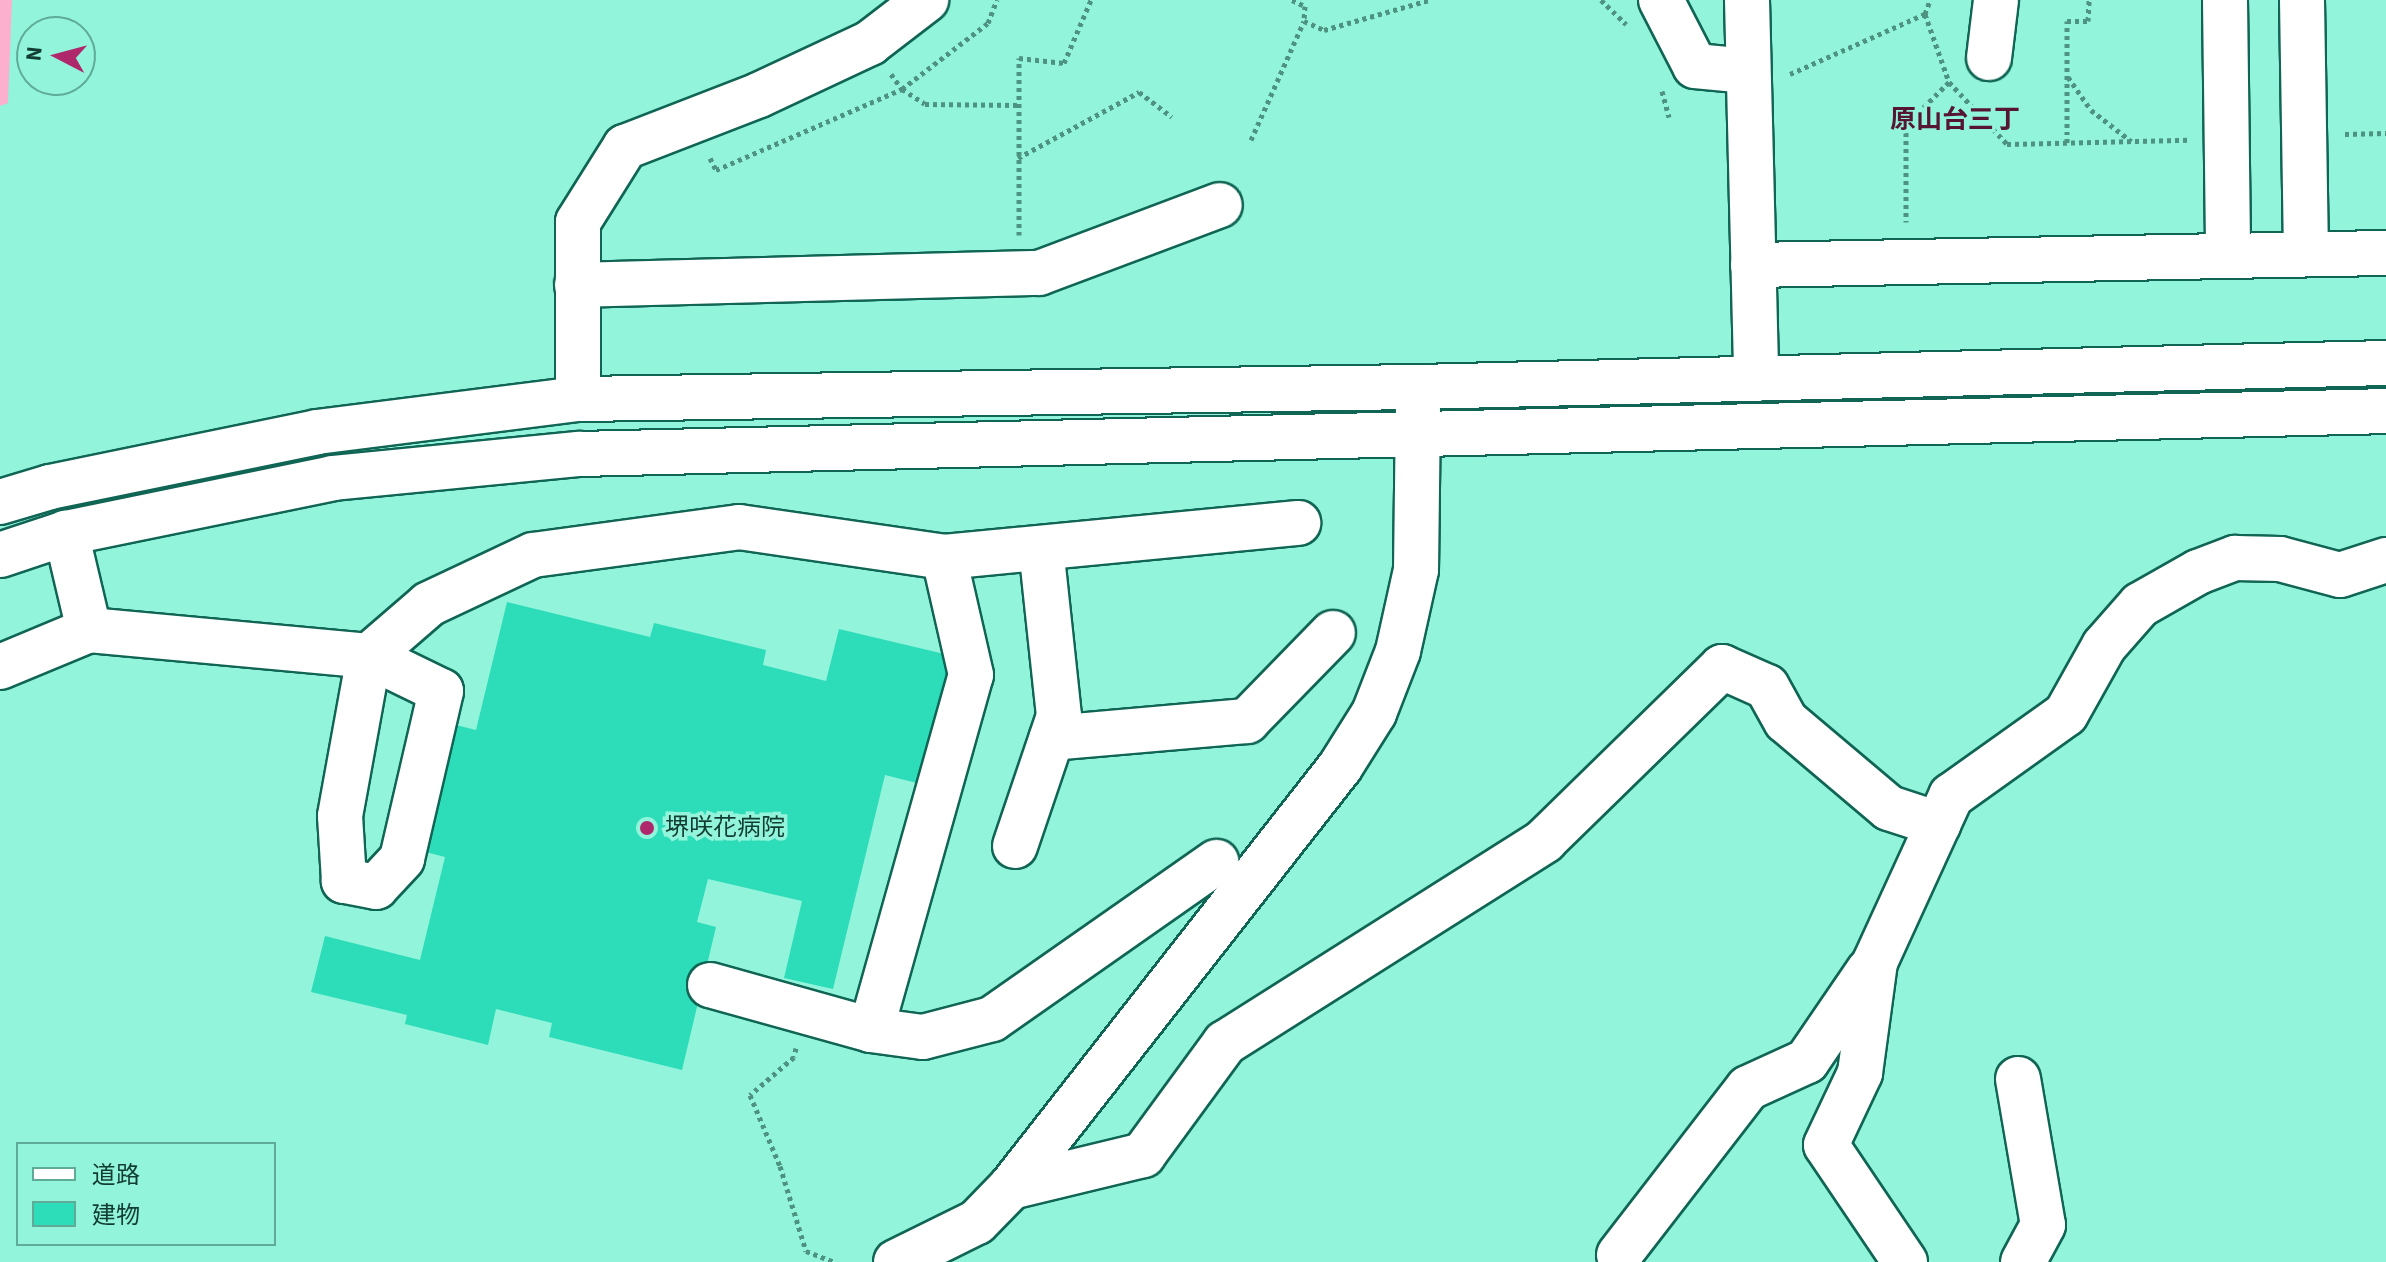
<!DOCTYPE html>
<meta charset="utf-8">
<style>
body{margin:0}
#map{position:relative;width:2386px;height:1262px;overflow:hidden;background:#92f4da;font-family:"Source Sans 3","Noto Sans JP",sans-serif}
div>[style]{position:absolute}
.green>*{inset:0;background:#fdb0cd}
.building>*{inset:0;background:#2ddcb9}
.path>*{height:5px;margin-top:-2.5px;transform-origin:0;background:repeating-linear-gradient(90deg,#4e9281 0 4px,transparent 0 8px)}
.roads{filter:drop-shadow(2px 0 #106554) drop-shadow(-2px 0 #106554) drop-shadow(0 2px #106554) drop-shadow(0 -2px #106554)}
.minor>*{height:44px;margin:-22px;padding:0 22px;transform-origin:22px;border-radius:22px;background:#fff}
.dots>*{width:22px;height:22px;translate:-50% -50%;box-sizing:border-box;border:4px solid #92f4da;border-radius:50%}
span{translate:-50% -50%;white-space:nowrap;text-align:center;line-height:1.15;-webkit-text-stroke:7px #92f4da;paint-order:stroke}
.poi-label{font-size:24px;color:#123d33}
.left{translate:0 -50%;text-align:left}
.neighbourhood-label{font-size:26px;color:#551533;font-weight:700}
.legend{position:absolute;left:16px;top:1142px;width:260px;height:104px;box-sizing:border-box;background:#92f4da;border:2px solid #5fab97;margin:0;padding:10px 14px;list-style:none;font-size:24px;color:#123d33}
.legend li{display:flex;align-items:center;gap:16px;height:40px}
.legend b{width:40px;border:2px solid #5fab97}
.north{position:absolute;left:16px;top:16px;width:80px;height:80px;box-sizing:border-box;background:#92f4da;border:2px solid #5fab97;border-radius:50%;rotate:276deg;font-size:22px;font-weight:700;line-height:32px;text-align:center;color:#123d33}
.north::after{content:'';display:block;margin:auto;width:28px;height:36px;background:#af286c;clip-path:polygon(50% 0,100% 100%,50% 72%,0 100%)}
</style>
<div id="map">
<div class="green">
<i style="clip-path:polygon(0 0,12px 0,8px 103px,0 106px)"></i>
</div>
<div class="building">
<i style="clip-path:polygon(507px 602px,650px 637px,654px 623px,766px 650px,763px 665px,826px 681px,839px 629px,957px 657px,925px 785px,885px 775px,833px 989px,784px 978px,802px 901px,708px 879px,697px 922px,716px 927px,682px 1070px,549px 1037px,552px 1023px,496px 1009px,488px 1045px,405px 1024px,407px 1015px,311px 992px,325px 936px,420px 960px,445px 857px,418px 850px,448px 723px,476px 730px)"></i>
</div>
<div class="path">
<i style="left:1292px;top:0;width:14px;rotate:25deg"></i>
<i style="left:1305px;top:6px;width:15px;rotate:94deg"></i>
<i style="left:1601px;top:0;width:35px;rotate:44deg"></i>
<i style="left:1925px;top:14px;width:15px;rotate:-70deg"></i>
<i style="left:891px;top:74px;width:19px;rotate:54deg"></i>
<i style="left:902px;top:89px;width:27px;rotate:33deg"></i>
<i style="left:925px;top:104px;width:93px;rotate:0.6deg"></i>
<i style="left:1790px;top:74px;width:148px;rotate:-24deg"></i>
<i style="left:1925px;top:14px;width:72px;rotate:70.6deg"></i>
<i style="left:1949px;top:82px;width:61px;rotate:135deg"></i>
<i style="left:1906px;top:125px;width:97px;rotate:90deg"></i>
<i style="left:2068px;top:77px;width:40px;rotate:55.1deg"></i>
<i style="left:2091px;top:110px;width:51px;rotate:37.8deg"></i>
<i style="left:1949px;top:82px;width:85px;rotate:46.9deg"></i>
<i style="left:2007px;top:144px;width:182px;rotate:-1.3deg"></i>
<i style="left:1662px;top:91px;width:27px;rotate:75deg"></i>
<i style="left:2345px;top:134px;width:41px;rotate:-1.4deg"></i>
<i style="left:1251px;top:140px;width:130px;rotate:-66deg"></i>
<i style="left:1304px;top:21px;width:22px;rotate:24deg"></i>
<i style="left:1324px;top:30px;width:109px;rotate:-15.9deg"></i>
<i style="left:2067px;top:143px;width:122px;rotate:-90deg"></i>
<i style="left:2067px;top:21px;width:21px"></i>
<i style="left:2088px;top:21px;width:21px;rotate:-87deg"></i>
<i style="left:710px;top:158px;width:13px;rotate:63deg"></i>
<i style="left:716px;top:170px;width:203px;rotate:-23.5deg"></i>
<i style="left:902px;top:89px;width:108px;rotate:-37.5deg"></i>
<i style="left:988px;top:23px;width:25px;rotate:-69deg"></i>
<i style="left:1018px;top:158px;width:138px;rotate:-28.6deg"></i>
<i style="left:1139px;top:92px;width:41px;rotate:37.1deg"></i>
<i style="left:1019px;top:235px;width:177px;rotate:-90deg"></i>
<i style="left:1019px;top:58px;width:45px;rotate:6.3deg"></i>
<i style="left:1064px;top:63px;width:69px;rotate:-66.8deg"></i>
<i style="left:796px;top:1048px;width:9px;rotate:103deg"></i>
<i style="left:794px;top:1057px;width:58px;rotate:139.2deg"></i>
<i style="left:750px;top:1095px;width:77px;rotate:67.1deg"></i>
<i style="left:780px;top:1166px;width:89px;rotate:73deg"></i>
<i style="left:806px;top:1251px;width:30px;rotate:21deg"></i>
</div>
<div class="roads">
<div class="minor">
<i style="left:1661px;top:0;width:74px;rotate:62.7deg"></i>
<i style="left:1695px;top:66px;width:53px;rotate:5.4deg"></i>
<i style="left:1747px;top:0;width:379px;rotate:88.6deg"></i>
<i style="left:2225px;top:0;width:256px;rotate:89.3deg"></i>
<i style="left:2302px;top:0;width:254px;rotate:89.1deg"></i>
<i style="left:1989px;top:58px;width:58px;rotate:-83.1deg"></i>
<i style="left:1753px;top:265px;width:633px;rotate:-1.09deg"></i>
<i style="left:577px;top:285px;width:462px;rotate:-1.5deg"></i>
<i style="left:1039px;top:273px;width:193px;rotate:-20.6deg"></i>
<i style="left:578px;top:399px;width:177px;rotate:-90deg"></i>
<i style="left:578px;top:222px;width:89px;rotate:-57.9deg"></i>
<i style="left:625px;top:147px;width:144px;rotate:-21.2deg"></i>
<i style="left:759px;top:95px;width:123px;rotate:-25.1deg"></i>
<i style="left:870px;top:43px;width:71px;rotate:-37.5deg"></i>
<i style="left:0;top:502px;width:52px;rotate:-16.7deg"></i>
<i style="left:50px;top:487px;width:273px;rotate:-11.6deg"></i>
<i style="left:317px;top:432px;width:263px;rotate:-7.2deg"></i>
<i style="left:578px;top:399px;width:840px;rotate:-0.82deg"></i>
<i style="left:1418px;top:387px;width:968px;rotate:-1.42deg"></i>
<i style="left:0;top:555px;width:70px;rotate:-18.4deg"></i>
<i style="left:66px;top:533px;width:273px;rotate:-11.6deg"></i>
<i style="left:333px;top:478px;width:247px;rotate:-5.6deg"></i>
<i style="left:579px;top:454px;width:1808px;rotate:-1.36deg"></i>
<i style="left:89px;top:630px;width:281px;rotate:5.3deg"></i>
<i style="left:369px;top:656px;width:80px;rotate:25.9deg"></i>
<i style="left:441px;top:691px;width:172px;rotate:103.1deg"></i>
<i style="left:402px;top:859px;width:38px;rotate:133deg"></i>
<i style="left:376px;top:887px;width:33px;rotate:-169deg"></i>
<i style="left:344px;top:881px;width:65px;rotate:-93.5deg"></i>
<i style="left:340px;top:816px;width:163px;rotate:-79.7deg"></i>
<i style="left:369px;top:656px;width:79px;rotate:-40.9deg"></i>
<i style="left:429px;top:604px;width:115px;rotate:-25.2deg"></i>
<i style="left:533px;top:555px;width:208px;rotate:-7.7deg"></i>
<i style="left:739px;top:527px;width:207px;rotate:8.3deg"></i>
<i style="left:944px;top:557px;width:356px;rotate:-5.5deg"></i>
<i style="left:0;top:667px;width:96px;rotate:-22.6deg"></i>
<i style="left:89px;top:630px;width:100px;rotate:-103.3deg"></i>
<i style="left:1052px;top:738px;width:196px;rotate:-5deg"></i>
<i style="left:1247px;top:721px;width:123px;rotate:-45.7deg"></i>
<i style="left:1015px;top:846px;width:137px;rotate:-71.3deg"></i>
<i style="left:1059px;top:716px;width:169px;rotate:-96.1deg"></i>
<i style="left:710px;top:985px;width:167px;rotate:15.6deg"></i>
<i style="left:871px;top:1030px;width:52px;rotate:7.7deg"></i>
<i style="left:923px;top:1037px;width:71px;rotate:-14.6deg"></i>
<i style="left:992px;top:1019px;width:274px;rotate:-35deg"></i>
<i style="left:871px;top:1030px;width:369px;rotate:-74.3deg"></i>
<i style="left:971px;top:675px;width:121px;rotate:-102.9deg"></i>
<i style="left:2018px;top:1079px;width:148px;rotate:80.3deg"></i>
<i style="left:2043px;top:1225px;width:42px;rotate:118.4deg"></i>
<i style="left:1011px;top:1187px;width:136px;rotate:-13.6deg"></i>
<i style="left:1143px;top:1155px;width:139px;rotate:-53.8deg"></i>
<i style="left:1225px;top:1043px;width:378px;rotate:-32.3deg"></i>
<i style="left:1544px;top:841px;width:249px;rotate:-44.3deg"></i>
<i style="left:1722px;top:667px;width:49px;rotate:24deg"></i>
<i style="left:1767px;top:687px;width:39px;rotate:61deg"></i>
<i style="left:1786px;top:721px;width:135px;rotate:40.2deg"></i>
<i style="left:1889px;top:808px;width:52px;rotate:18.1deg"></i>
<i style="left:1619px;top:1255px;width:211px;rotate:-52.3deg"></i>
<i style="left:1748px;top:1088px;width:65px;rotate:-24.6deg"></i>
<i style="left:1807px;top:1061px;width:110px;rotate:-55.7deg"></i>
<i style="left:896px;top:1262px;width:90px;rotate:-26.3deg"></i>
<i style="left:977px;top:1222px;width:49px;rotate:-45.8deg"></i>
<i style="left:1011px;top:1187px;width:534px;rotate:-51.93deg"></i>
<i style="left:1340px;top:767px;width:64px;rotate:-57.8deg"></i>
<i style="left:1374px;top:713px;width:66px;rotate:-68.8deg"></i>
<i style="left:1398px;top:651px;width:83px;rotate:-77.5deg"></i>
<i style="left:1416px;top:570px;width:163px;rotate:-89.3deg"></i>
<i style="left:1905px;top:1262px;width:141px;rotate:-124deg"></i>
<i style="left:1826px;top:1145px;width:80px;rotate:-64.7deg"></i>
<i style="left:1860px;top:1073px;width:112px;rotate:-82.3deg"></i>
<i style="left:1875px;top:962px;width:183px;rotate:-65.4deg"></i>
<i style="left:1951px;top:796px;width:141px;rotate:-35.5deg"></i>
<i style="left:2066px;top:714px;width:78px;rotate:-60.8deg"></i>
<i style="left:2104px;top:646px;width:55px;rotate:-48.7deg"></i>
<i style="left:2140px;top:605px;width:67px;rotate:-29.6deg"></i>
<i style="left:2198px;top:572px;width:40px;rotate:-21deg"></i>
<i style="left:2235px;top:558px;width:45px;rotate:1.3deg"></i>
<i style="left:2280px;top:559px;width:62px;rotate:14.9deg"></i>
<i style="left:2340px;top:575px;width:48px;rotate:-18.1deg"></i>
</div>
</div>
<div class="dots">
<i style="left:647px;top:828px;background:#af286c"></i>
</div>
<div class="poi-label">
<span class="left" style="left:665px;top:828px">堺咲花病院</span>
</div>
<div class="neighbourhood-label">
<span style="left:1955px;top:120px">原山台三丁</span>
</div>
<ul class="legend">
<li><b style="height:10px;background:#fff"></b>道路</li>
<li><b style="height:22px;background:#2ddcb9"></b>建物</li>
</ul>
<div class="north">N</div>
</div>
